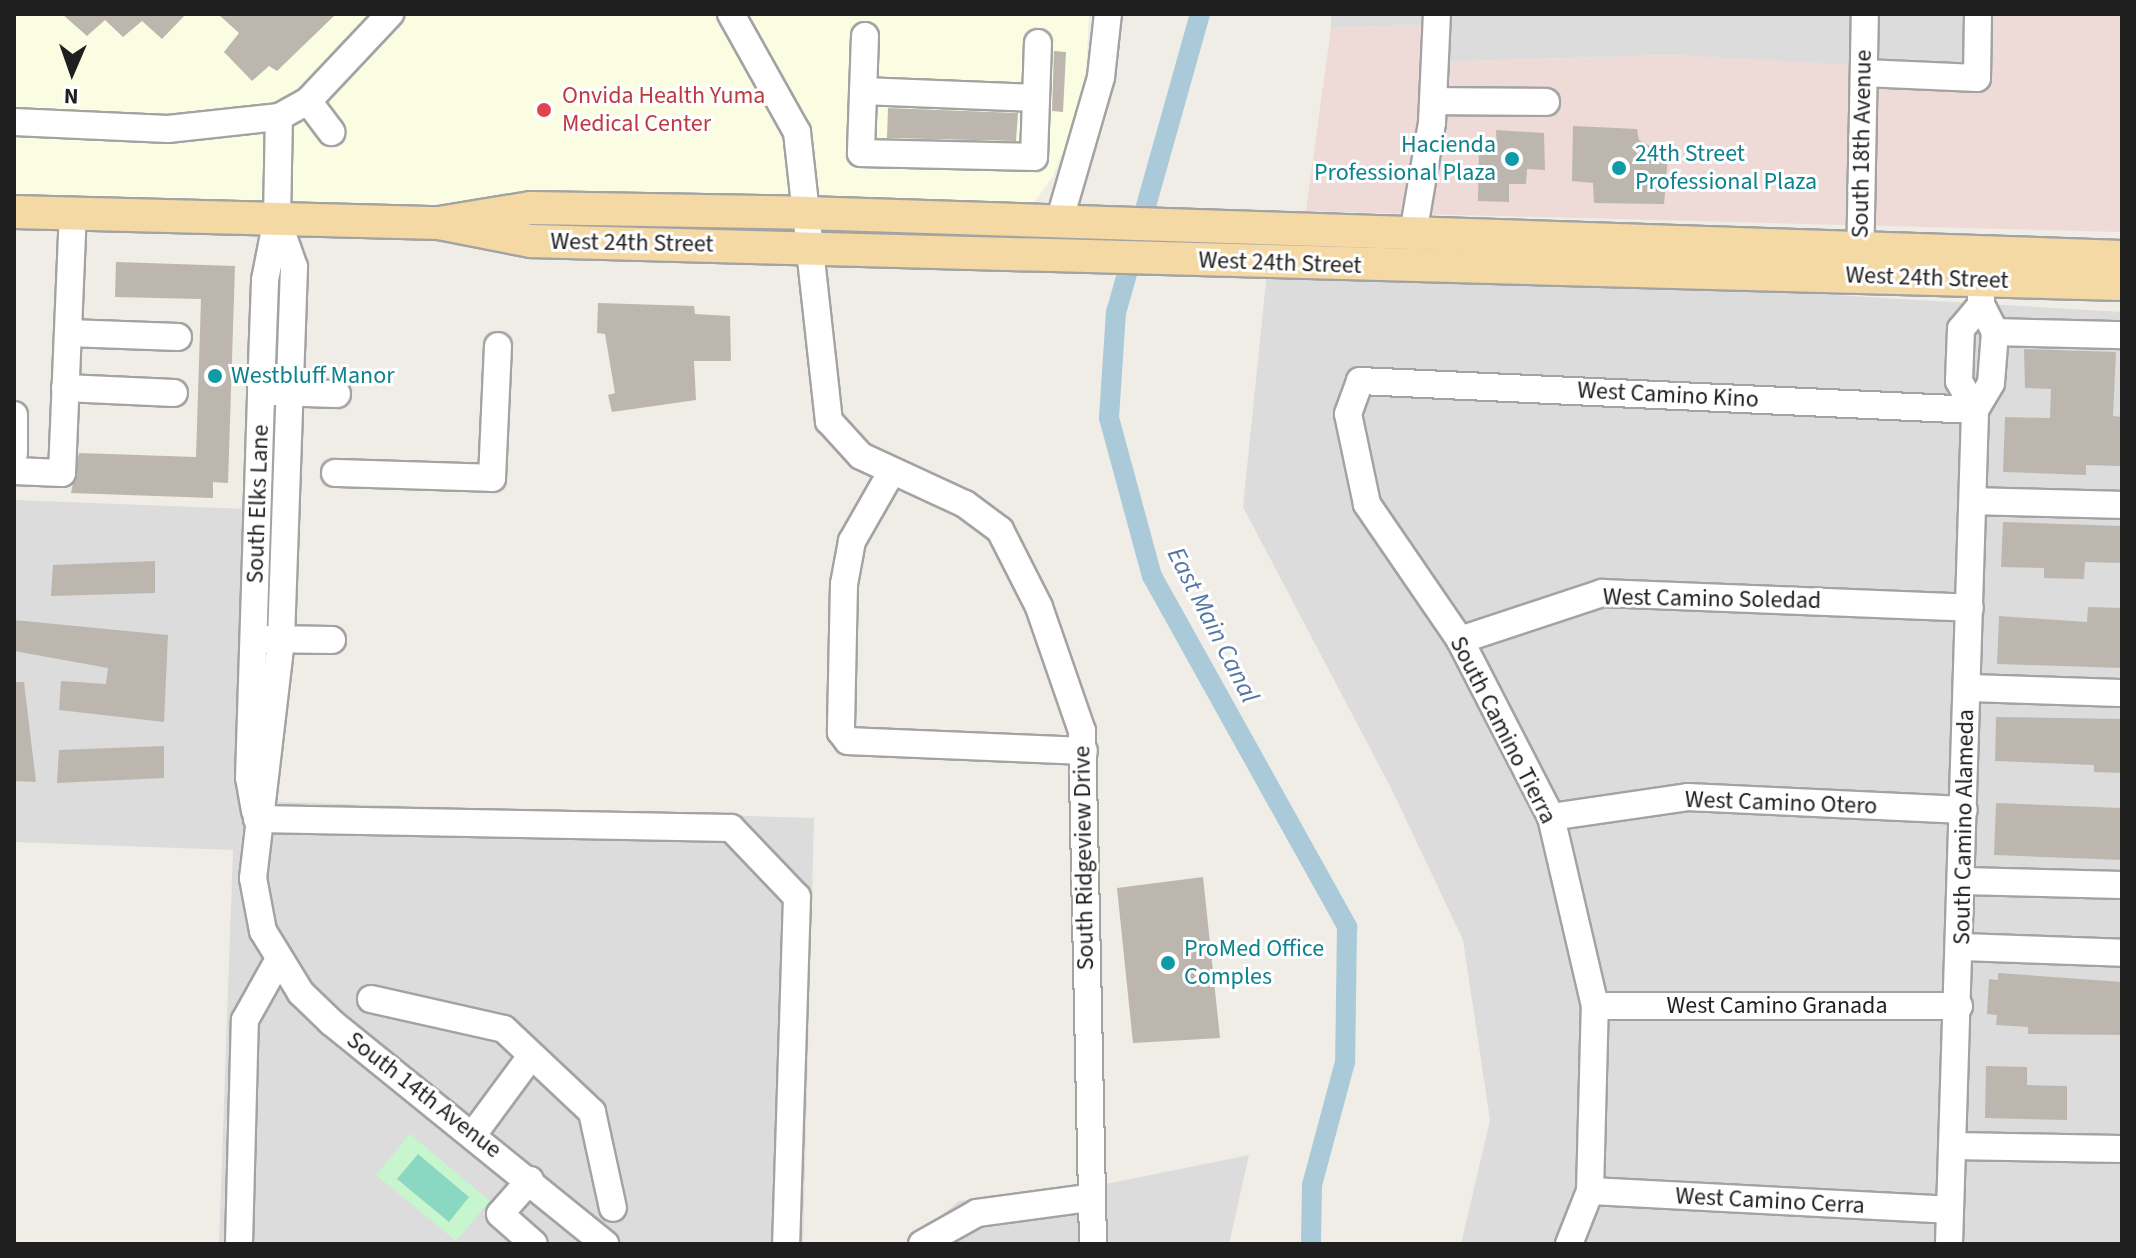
<!DOCTYPE html>
<style>
body{margin:0}
#map{position:relative;width:2136px;height:1258px;overflow:hidden;background:#efede6;font-family:"Source Sans 3",sans-serif}
div>[style]{position:absolute}
.residential>*{inset:0;background:#dddcdc}
.commercial>*{inset:0;background:#eedad7}
.education>*{inset:0;background:#fafde1}
.park>*{inset:0;background:#c7f5ce}
.pitch>*{inset:0;background:#8ad8c1}
.canal>*{height:20px;margin:-10px;padding:0 10px;transform-origin:10px;border-radius:10px;background:#aacad9}
.building>*{inset:0;background:#bcb6af}
.roads{filter:drop-shadow(2px 0 #a3a3a3) drop-shadow(-2px 0 #a3a3a3) drop-shadow(0 2px #a3a3a3) drop-shadow(0 -2px #a3a3a3)}
.minor>*{height:26px;margin:-13px;padding:0 13px;transform-origin:13px;border-radius:13px;background:#fff}
.major>*{height:32px;margin:-16px;padding:0 16px;transform-origin:16px;border-radius:16px;background:#f5d9a5}
.dots>*{width:22px;height:22px;translate:-50% -50%;box-sizing:border-box;border:4px solid #fff;border-radius:50%}
span{translate:-50% -50%;white-space:nowrap;text-align:center;line-height:1.15;-webkit-text-stroke:6px #fff;paint-order:stroke}
.health-label{font-size:24px;color:#be3a42}
.left{translate:0 -50%;text-align:left}
.street-label{font-size:24px;color:#1f1f1f}
.culture-label{font-size:24px;color:#0d838f}
.right{translate:-100% -50%;text-align:right}
.water-label{font-size:26px;color:#5276a8;font-style:italic}
.frame{position:absolute;inset:0;border:16px solid #1f1f1f;pointer-events:none}
.north{position:absolute;left:32px;top:32px;width:80px;height:80px;-webkit-text-stroke:6px #fff;paint-order:stroke;rotate:182deg;font-size:22px;font-weight:700;line-height:32px;text-align:center;color:#1f1f1f}
.north::after{content:'';display:block;margin:auto;width:28px;height:36px;background:#1f1f1f;clip-path:polygon(50% 0,100% 100%,50% 72%,0 100%)}
</style>
<div id="map">
<div class="residential">
<i style="clip-path:polygon(1331px 14px,1978px 14px,1977px 73px,1672px 55px,1435px 62px,1437px 24px,1331px 28px)"></i>
<i style="clip-path:polygon(1268px 262px,2122px 312px,2122px 1244px,1461px 1244px,1490px 1120px,1463px 940px,1392px 790px,1243px 507px)"></i>
<i style="clip-path:polygon(14px 500px,247px 509px,242px 801px,814px 818px,803px 1244px,219px 1244px,233px 850px,14px 842px)"></i>
<i style="clip-path:polygon(1249px 1155px,1229px 1244px,907px 1244px,959px 1201px,1111px 1183px)"></i>
</div>
<div class="commercial">
<i style="clip-path:polygon(1978px 14px,2122px 14px,2122px 232px,1306px 211px,1331px 28px,1437px 24px,1436px 62px,1672px 55px,1977px 72px)"></i>
</div>
<div class="education">
<i style="clip-path:polygon(14px 14px,1089px 14px,1086px 76px,1067px 143px,1053px 176px,1021px 221px,14px 211px)"></i>
</div>
<div class="park">
<i style="clip-path:polygon(410px 1134px,490px 1201px,456px 1241px,376px 1175px)"></i>
</div>
<div class="pitch">
<i style="clip-path:polygon(418px 1154px,469px 1197px,449px 1222px,397px 1179px)"></i>
</div>
<div class="canal">
<i style="left:1200px;top:14px;width:310px;rotate:105.7deg"></i>
<i style="left:1116px;top:312px;width:106px;rotate:93.8deg"></i>
<i style="left:1109px;top:418px;width:164px;rotate:74.8deg"></i>
<i style="left:1152px;top:576px;width:402px;rotate:60.9deg"></i>
<i style="left:1347px;top:927px;width:135px;rotate:90.8deg"></i>
<i style="left:1345px;top:1062px;width:127px;rotate:105deg"></i>
<i style="left:1312px;top:1185px;width:59px;rotate:91deg"></i>
</div>
<div class="building">
<i style="clip-path:polygon(62px 14px,186px 14px,162px 39px,142px 21px,123px 37px,105px 20px,87px 36px)"></i>
<i style="clip-path:polygon(218px 14px,336px 14px,277px 71px,269px 66px,252px 81px,224px 52px,239px 33px)"></i>
<i style="clip-path:polygon(1054px 51px,1066px 52px,1063px 112px,1052px 111px)"></i>
<i style="clip-path:polygon(888px 108px,1018px 113px,1016px 141px,887px 138px)"></i>
<i style="clip-path:polygon(1573px 126px,1637px 129px,1639px 140px,1668px 156px,1664px 204px,1594px 203px,1593px 183px,1572px 181px)"></i>
<i style="clip-path:polygon(1496px 130px,1544px 133px,1545px 170px,1527px 169px,1526px 184px,1509px 184px,1509px 202px,1478px 201px,1479px 148px,1497px 149px)"></i>
<i style="clip-path:polygon(116px 262px,235px 266px,228px 483px,213px 482px,213px 498px,71px 493px,79px 453px,196px 457px,201px 299px,115px 297px)"></i>
<i style="clip-path:polygon(598px 303px,694px 306px,695px 314px,730px 316px,731px 361px,694px 361px,696px 400px,612px 412px,608px 395px,615px 393px,605px 334px,597px 333px)"></i>
<i style="clip-path:polygon(2024px 349px,2116px 352px,2113px 416px,2122px 417px,2122px 466px,2086px 465px,2086px 475px,2003px 472px,2005px 417px,2050px 418px,2051px 389px,2025px 388px)"></i>
<i style="clip-path:polygon(2003px 522px,2122px 526px,2122px 563px,2085px 562px,2084px 579px,2044px 578px,2044px 568px,2001px 567px)"></i>
<i style="clip-path:polygon(155px 561px,155px 593px,51px 596px,53px 565px)"></i>
<i style="clip-path:polygon(2088px 607px,2122px 608px,2122px 668px,1997px 664px,1999px 616px,2087px 622px)"></i>
<i style="clip-path:polygon(14px 620px,168px 635px,164px 722px,59px 710px,61px 681px,106px 684px,108px 668px,14px 651px)"></i>
<i style="clip-path:polygon(14px 682px,24px 682px,36px 782px,14px 781px)"></i>
<i style="clip-path:polygon(1996px 717px,2122px 719px,2122px 773px,2094px 772px,2094px 765px,1995px 761px)"></i>
<i style="clip-path:polygon(164px 746px,164px 778px,57px 783px,59px 750px)"></i>
<i style="clip-path:polygon(1996px 803px,2122px 808px,2122px 860px,1994px 855px)"></i>
<i style="clip-path:polygon(1203px 877px,1220px 1038px,1133px 1043px,1117px 888px)"></i>
<i style="clip-path:polygon(1998px 973px,2122px 982px,2122px 1035px,2028px 1034px,2028px 1027px,1996px 1025px,1997px 1015px,1987px 1014px,1989px 979px,1998px 980px)"></i>
<i style="clip-path:polygon(1986px 1066px,2027px 1067px,2027px 1085px,2067px 1086px,2067px 1120px,1985px 1118px)"></i>
</div>
<div class="roads">
<div class="minor">
<i style="left:731px;top:14px;width:135px;rotate:60.8deg"></i>
<i style="left:797px;top:132px;width:291px;rotate:83.7deg"></i>
<i style="left:829px;top:421px;width:47px;rotate:47.6deg"></i>
<i style="left:861px;top:456px;width:115px;rotate:24.8deg"></i>
<i style="left:965px;top:504px;width:44px;rotate:36.6deg"></i>
<i style="left:1000px;top:530px;width:86px;rotate:63.1deg"></i>
<i style="left:1039px;top:607px;width:131px;rotate:70.9deg"></i>
<i style="left:1082px;top:731px;width:513px;rotate:88.77deg"></i>
<i style="left:865px;top:36px;width:117px;rotate:92deg"></i>
<i style="left:861px;top:153px;width:173px;rotate:1.3deg"></i>
<i style="left:1034px;top:157px;width:114px;rotate:-88deg"></i>
<i style="left:1864px;top:73px;width:113px;rotate:2.5deg"></i>
<i style="left:1977px;top:78px;width:64px;rotate:-89.1deg"></i>
<i style="left:863px;top:91px;width:173px;rotate:2.3deg"></i>
<i style="left:308px;top:101px;width:39px;rotate:53deg"></i>
<i style="left:1433px;top:101px;width:113px;rotate:0.5deg"></i>
<i style="left:14px;top:122px;width:154px;rotate:2.6deg"></i>
<i style="left:168px;top:129px;width:112px;rotate:-6.2deg"></i>
<i style="left:279px;top:117px;width:33px;rotate:-29deg"></i>
<i style="left:308px;top:101px;width:120px;rotate:-46.7deg"></i>
<i style="left:277px;top:219px;width:51px;rotate:70.5deg"></i>
<i style="left:294px;top:267px;width:373px;rotate:92deg"></i>
<i style="left:281px;top:640px;width:240px;rotate:96.7deg"></i>
<i style="left:253px;top:878px;width:54px;rotate:79.3deg"></i>
<i style="left:263px;top:931px;width:73px;rotate:58.5deg"></i>
<i style="left:301px;top:993px;width:42px;rotate:44deg"></i>
<i style="left:331px;top:1022px;width:353px;rotate:39deg"></i>
<i style="left:1059px;top:222px;width:151px;rotate:-73.8deg"></i>
<i style="left:1101px;top:77px;width:63px;rotate:-83.7deg"></i>
<i style="left:1413px;top:234px;width:113px;rotate:-80.3deg"></i>
<i style="left:1432px;top:123px;width:109px;rotate:-87.4deg"></i>
<i style="left:1860px;top:267px;width:253px;rotate:-88.9deg"></i>
<i style="left:1995px;top:332px;width:127px;rotate:1.4deg"></i>
<i style="left:68px;top:333px;width:110px;rotate:2.1deg"></i>
<i style="left:65px;top:388px;width:109px;rotate:2.6deg"></i>
<i style="left:273px;top:392px;width:64px;rotate:1.8deg"></i>
<i style="left:1975px;top:410px;width:31px;rotate:-59deg"></i>
<i style="left:1991px;top:383px;width:51px;rotate:-85.5deg"></i>
<i style="left:1995px;top:332px;width:30px;rotate:-117deg"></i>
<i style="left:1981px;top:305px;width:15px;rotate:-90deg"></i>
<i style="left:14px;top:415px;width:38px;rotate:90deg"></i>
<i style="left:14px;top:471px;width:48px;rotate:2.4deg"></i>
<i style="left:62px;top:473px;width:260px;rotate:-87.6deg"></i>
<i style="left:892px;top:471px;width:81px;rotate:119.7deg"></i>
<i style="left:852px;top:541px;width:44px;rotate:100.5deg"></i>
<i style="left:844px;top:584px;width:148px;rotate:91.2deg"></i>
<i style="left:841px;top:732px;width:11px;rotate:52deg"></i>
<i style="left:848px;top:741px;width:236px;rotate:2.4deg"></i>
<i style="left:335px;top:473px;width:157px;rotate:1.8deg"></i>
<i style="left:492px;top:478px;width:132px;rotate:-87.4deg"></i>
<i style="left:1973px;top:501px;width:149px;rotate:1.5deg"></i>
<i style="left:263px;top:639px;width:69px;rotate:0.8deg"></i>
<i style="left:1460px;top:640px;width:150px;rotate:-18.3deg"></i>
<i style="left:1602px;top:593px;width:368px;rotate:2.3deg"></i>
<i style="left:1968px;top:688px;width:154px;rotate:1.9deg"></i>
<i style="left:255px;top:811px;width:34px;rotate:-100deg"></i>
<i style="left:249px;top:778px;width:387px;rotate:-88.2deg"></i>
<i style="left:261px;top:391px;width:111px;rotate:-87.9deg"></i>
<i style="left:265px;top:280px;width:62px;rotate:-78.9deg"></i>
<i style="left:277px;top:219px;width:102px;rotate:-88.9deg"></i>
<i style="left:1551px;top:817px;width:138px;rotate:-8.3deg"></i>
<i style="left:1688px;top:797px;width:276px;rotate:2.7deg"></i>
<i style="left:257px;top:819px;width:474px;rotate:1.1deg"></i>
<i style="left:731px;top:828px;width:95px;rotate:46.3deg"></i>
<i style="left:797px;top:897px;width:347px;rotate:91.8deg"></i>
<i style="left:1963px;top:881px;width:159px;rotate:1.4deg"></i>
<i style="left:1962px;top:947px;width:160px;rotate:2.1deg"></i>
<i style="left:371px;top:999px;width:136px;rotate:12.7deg"></i>
<i style="left:504px;top:1029px;width:121px;rotate:43.3deg"></i>
<i style="left:592px;top:1112px;width:98px;rotate:77.7deg"></i>
<i style="left:1595px;top:1006px;width:364px"></i>
<i style="left:475px;top:1132px;width:94px;rotate:-53.6deg"></i>
<i style="left:1952px;top:1146px;width:170px;rotate:1deg"></i>
<i style="left:530px;top:1180px;width:45px;rotate:131.4deg"></i>
<i style="left:500px;top:1214px;width:45px;rotate:41.4deg"></i>
<i style="left:1590px;top:1191px;width:360px;rotate:3deg"></i>
<i style="left:239px;top:1244px;width:224px;rotate:-88.5deg"></i>
<i style="left:245px;top:1020px;width:68px;rotate:-60.8deg"></i>
<i style="left:922px;top:1244px;width:63px;rotate:-29.4deg"></i>
<i style="left:977px;top:1213px;width:112px;rotate:-7.7deg"></i>
<i style="left:1569px;top:1244px;width:57px;rotate:-68.4deg"></i>
<i style="left:1590px;top:1191px;width:185px;rotate:-88.5deg"></i>
<i style="left:1595px;top:1006px;width:194px;rotate:-103.1deg"></i>
<i style="left:1551px;top:817px;width:199px;rotate:-117.2deg"></i>
<i style="left:1460px;top:640px;width:165px;rotate:-124.4deg"></i>
<i style="left:1367px;top:504px;width:92px;rotate:-101.9deg"></i>
<i style="left:1348px;top:414px;width:35px;rotate:-70deg"></i>
<i style="left:1360px;top:381px;width:616px;rotate:2.7deg"></i>
<i style="left:1949px;top:1244px;width:834px;rotate:-88.21deg"></i>
<i style="left:1975px;top:410px;width:33px;rotate:-119deg"></i>
<i style="left:1959px;top:381px;width:52px;rotate:-87.8deg"></i>
<i style="left:1961px;top:329px;width:31px;rotate:-50deg"></i>
</div>
<div class="major">
<i style="left:14px;top:212px;width:425px;rotate:1.5deg"></i>
<i style="left:439px;top:223px;width:93px;rotate:-9.3deg"></i>
<i style="left:531px;top:208px;width:275px;rotate:1deg"></i>
<i style="left:806px;top:213px;width:1317px;rotate:1.91deg"></i>
<i style="left:439px;top:223px;width:94px;rotate:11.1deg"></i>
<i style="left:531px;top:241px;width:1592px;rotate:1.55deg"></i>
</div>
</div>
<div class="dots">
<i style="left:544px;top:110px;background:#e0444e"></i>
<i style="left:1512px;top:159px;background:#0f9aa8"></i>
<i style="left:1619px;top:168px;background:#0f9aa8"></i>
<i style="left:215px;top:376px;background:#0f9aa8"></i>
<i style="left:1168px;top:963px;background:#0f9aa8"></i>
</div>
<div class="health-label">
<span class="left" style="left:562px;top:110px">Onvida Health Yuma<br>Medical Center</span>
</div>
<div class="street-label">
<span style="left:1862px;top:144px;rotate:-89deg">South 18th Avenue</span>
<span style="left:632px;top:243px;rotate:1deg">West 24th Street</span>
<span style="left:1280px;top:263px;rotate:2deg">West 24th Street</span>
<span style="left:1927px;top:278px;rotate:2deg">West 24th Street</span>
<span style="left:1668px;top:395px;rotate:3deg">West Camino Kino</span>
<span style="left:258px;top:504px;rotate:-88deg">South Elks Lane</span>
<span style="left:1712px;top:599px;rotate:1deg">West Camino Soledad</span>
<span style="left:1503px;top:730px;rotate:63deg">South Camino Tierra</span>
<span style="left:1781px;top:803px;rotate:2deg">West Camino Otero</span>
<span style="left:1964px;top:827px;rotate:-89deg">South Camino Alameda</span>
<span style="left:1084px;top:858px;rotate:-91deg">South Ridgeview Drive</span>
<span style="left:1777px;top:1006px">West Camino Granada</span>
<span style="left:424px;top:1095px;rotate:38deg">South 14th Avenue</span>
<span style="left:1770px;top:1201px;rotate:3deg">West Camino Cerra</span>
</div>
<div class="culture-label">
<span class="right" style="left:1496px;top:159px">Hacienda<br>Professional Plaza</span>
<span class="left" style="left:1635px;top:168px">24th Street<br>Professional Plaza</span>
<span class="left" style="left:231px;top:376px">Westbluff Manor</span>
<span class="left" style="left:1184px;top:963px">ProMed Office<br>Comples</span>
</div>
<div class="water-label">
<span style="left:1213px;top:625px;rotate:63deg">East Main Canal</span>
</div>
<div class="frame"></div>
<div class="north">N</div>
</div>
